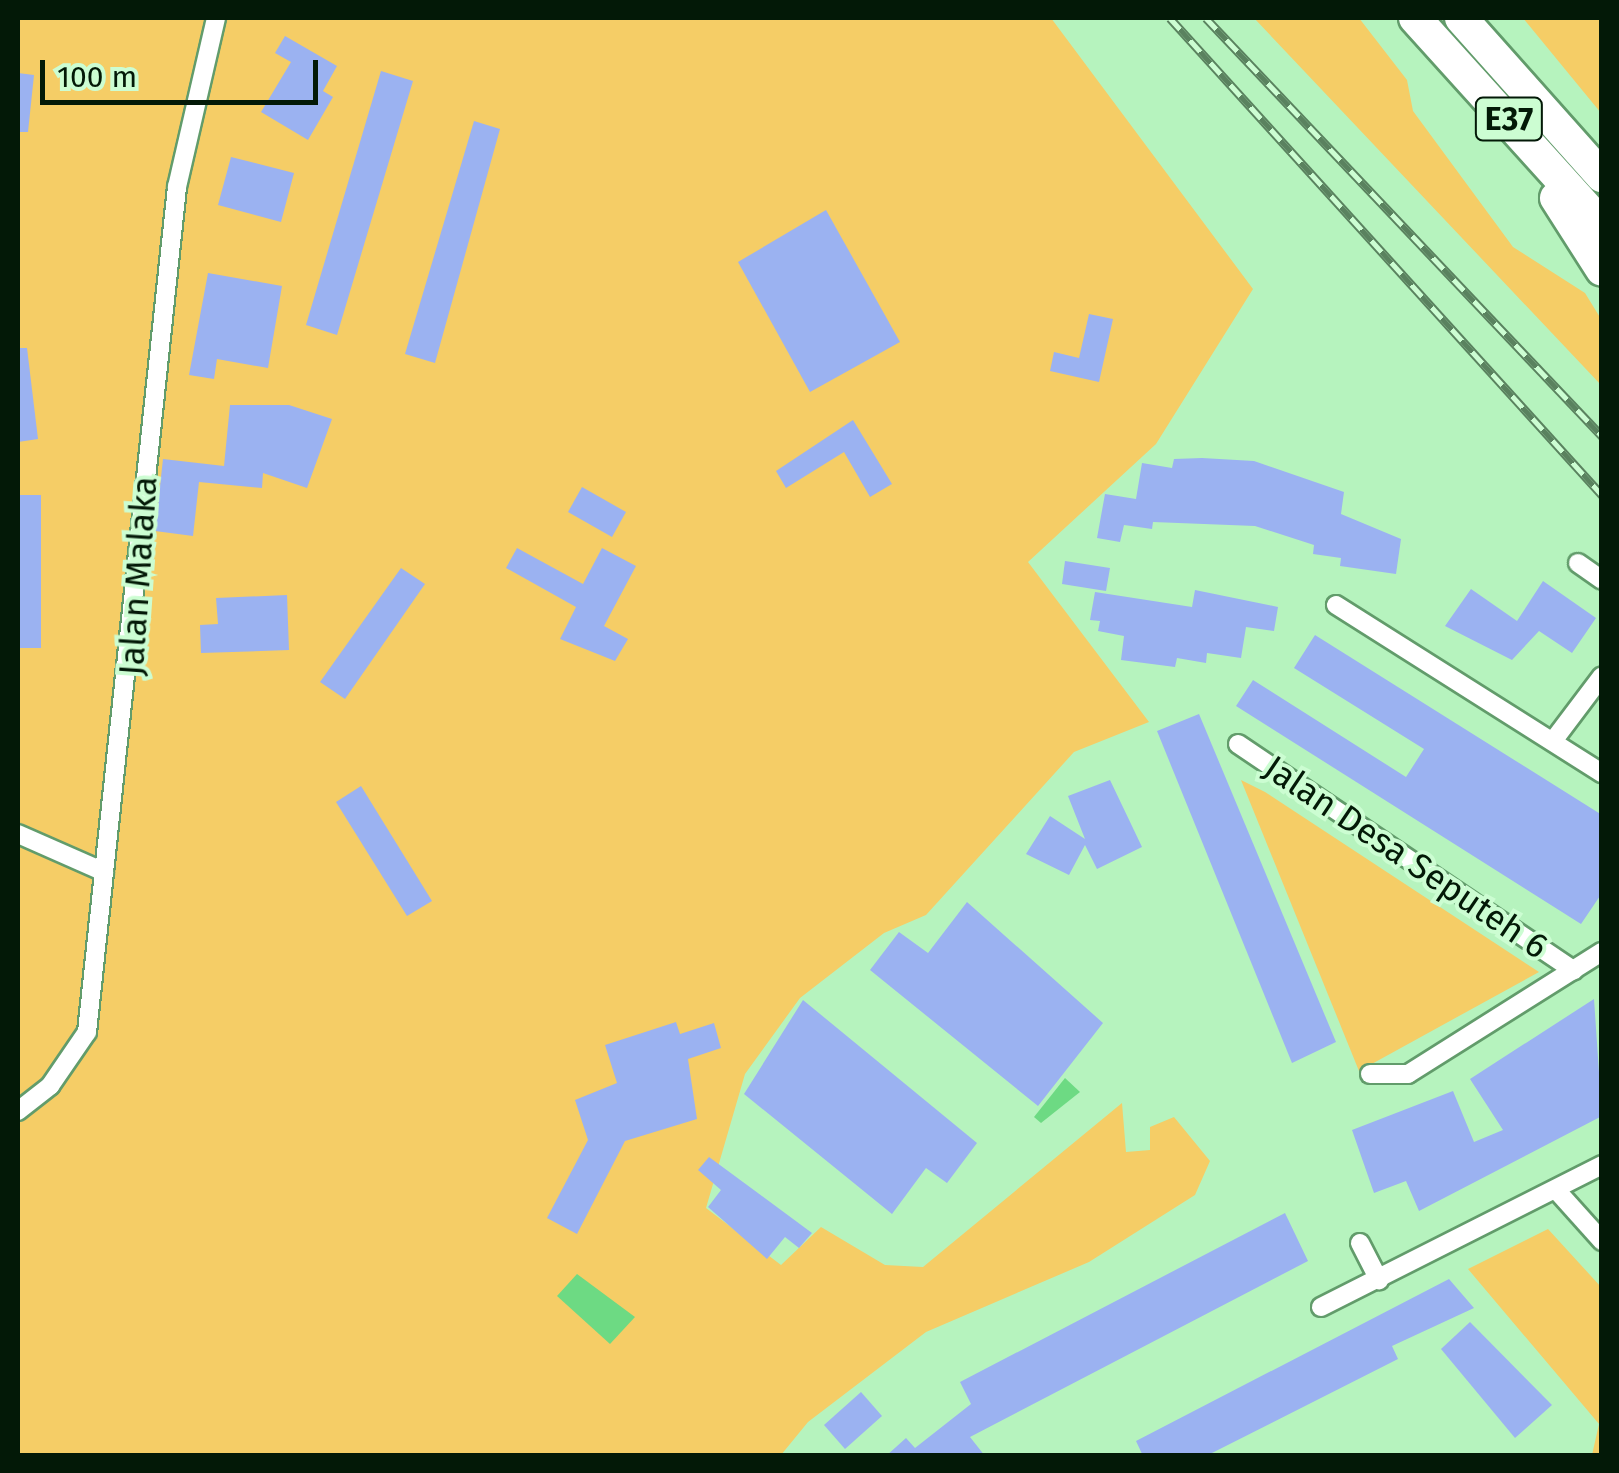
<!DOCTYPE html>
<style>
body{margin:0}
#map{position:relative;width:1619px;height:1473px;overflow:hidden;background:#b6f3be;font-family:"Fira Sans",sans-serif}
div>[style]{position:absolute}
.green>*{inset:0;background:#f5cd66}
.water>*{inset:0;background:#6dda83}
.building>*{inset:0;background:#9bb2f1}
.roads{filter:drop-shadow(2px 0 #629c6b) drop-shadow(-2px 0 #629c6b) drop-shadow(0 2px #629c6b) drop-shadow(0 -2px #629c6b)}
.street>*{height:18px;margin:-9px;padding:0 9px;transform-origin:9px;border-radius:9px;background:#fff}
.highway>*{height:32px;margin:-16px;padding:0 16px;transform-origin:16px;border-radius:16px;background:#fff}
.rail>*{height:9px;margin-top:-4.5px;transform-origin:0;background:repeating-linear-gradient(90deg,#ccfdd2 0 15px,#5a825f 0 30px);box-sizing:border-box;border-block:2px solid #5a825f}
span{translate:-50% -50%;white-space:nowrap;text-align:center;line-height:1.15;-webkit-text-stroke:8px #ccfdd2;paint-order:stroke}
.shield-label span{padding:2px 8px;background:#ccfdd2;border:2px solid;border-radius:8px;-webkit-text-stroke-width:0}
.shield-label{font-size:32px;color:#031907;font-weight:700}
.street-label{font-size:35px;color:#031907}
.frame{position:absolute;inset:0;border:20px solid #031907;pointer-events:none}
.scale{position:absolute;left:40px;top:60px;width:278px;height:45px;box-sizing:border-box;border:5px solid #031907;border-top:0;padding-left:12px;font-size:30px;line-height:35px;white-space:nowrap;color:#031907;-webkit-text-stroke:8px #ccfdd2;paint-order:stroke}
</style>
<div id="map">
<div class="green">
<i style="clip-path:polygon(18px 18px,1051px 18px,1253px 289px,1156px 444px,1028px 562px,1149px 722px,1074px 752px,926px 915px,884px 933px,800px 998px,745px 1074px,706px 1208px,781px 1265px,821px 1227px,885px 1265px,923px 1267px,1122px 1103px,1126px 1152px,1150px 1150px,1150px 1127px,1174px 1117px,1210px 1161px,1195px 1195px,1089px 1262px,926px 1332px,808px 1422px,781px 1455px,18px 1455px)"></i>
<i style="clip-path:polygon(1254px 18px,1359px 18px,1407px 80px,1413px 111px,1513px 247px,1585px 293px,1601px 319px,1601px 385px)"></i>
<i style="clip-path:polygon(1523px 18px,1601px 18px,1601px 113px,1587px 96px)"></i>
<i style="clip-path:polygon(1241px 780px,1265px 792px,1539px 972px,1359px 1071px)"></i>
<i style="clip-path:polygon(1548px 1229px,1601px 1287px,1601px 1455px,1592px 1455px,1599px 1424px,1468px 1269px)"></i>
</div>
<div class="water">
<i style="clip-path:polygon(1065px 1078px,1080px 1092px,1041px 1123px,1034px 1117px)"></i>
<i style="clip-path:polygon(577px 1274px,635px 1317px,610px 1344px,557px 1296px)"></i>
</div>
<div class="building">
<i style="clip-path:polygon(285px 36px,337px 66px,323px 91px,333px 97px,308px 140px,261px 112px,291px 62px,275px 53px)"></i>
<i style="clip-path:polygon(381px 71px,413px 81px,337px 335px,306px 325px)"></i>
<i style="clip-path:polygon(18px 73px,34px 75px,28px 132px,18px 132px)"></i>
<i style="clip-path:polygon(474px 121px,500px 129px,435px 363px,405px 354px)"></i>
<i style="clip-path:polygon(231px 157px,294px 173px,281px 222px,218px 205px)"></i>
<i style="clip-path:polygon(826px 210px,900px 342px,810px 392px,738px 262px)"></i>
<i style="clip-path:polygon(208px 273px,282px 286px,268px 368px,217px 359px,214px 379px,189px 375px)"></i>
<i style="clip-path:polygon(1089px 314px,1113px 319px,1099px 382px,1050px 371px,1054px 352px,1079px 358px)"></i>
<i style="clip-path:polygon(18px 348px,27px 348px,38px 439px,18px 442px)"></i>
<i style="clip-path:polygon(230px 405px,289px 405px,332px 419px,307px 488px,263px 473px,262px 488px,199px 482px,193px 536px,155px 531px,163px 459px,224px 466px)"></i>
<i style="clip-path:polygon(853px 420px,892px 484px,870px 497px,844px 452px,786px 488px,776px 471px)"></i>
<i style="clip-path:polygon(1202px 458px,1254px 461px,1344px 492px,1341px 514px,1401px 539px,1396px 574px,1340px 566px,1341px 558px,1313px 554px,1314px 545px,1255px 526px,1153px 522px,1152px 529px,1124px 525px,1120px 542px,1097px 538px,1105px 494px,1136px 499px,1142px 463px,1172px 468px,1174px 459px)"></i>
<i style="clip-path:polygon(582px 487px,626px 512px,612px 537px,568px 512px)"></i>
<i style="clip-path:polygon(18px 495px,41px 495px,41px 648px,18px 648px)"></i>
<i style="clip-path:polygon(517px 548px,583px 584px,602px 548px,636px 566px,604px 626px,628px 639px,615px 661px,560px 639px,576px 607px,506px 568px)"></i>
<i style="clip-path:polygon(1065px 561px,1110px 568px,1106px 591px,1062px 584px)"></i>
<i style="clip-path:polygon(401px 568px,425px 584px,345px 699px,320px 682px)"></i>
<i style="clip-path:polygon(1543px 581px,1596px 618px,1572px 653px,1539px 631px,1512px 660px,1445px 626px,1471px 589px,1517px 621px)"></i>
<i style="clip-path:polygon(1195px 590px,1278px 607px,1274px 631px,1246px 627px,1241px 658px,1207px 653px,1206px 663px,1177px 658px,1175px 667px,1121px 660px,1124px 636px,1098px 631px,1100px 621px,1090px 620px,1095px 592px,1192px 607px)"></i>
<i style="clip-path:polygon(287px 595px,289px 650px,201px 653px,200px 625px,218px 624px,216px 598px)"></i>
<i style="clip-path:polygon(1315px 635px,1602px 815px,1602px 893px,1581px 924px,1236px 706px,1253px 680px,1406px 777px,1424px 749px,1294px 668px)"></i>
<i style="clip-path:polygon(1199px 714px,1336px 1042px,1292px 1063px,1157px 731px)"></i>
<i style="clip-path:polygon(1110px 780px,1142px 847px,1097px 869px,1085px 845px,1069px 875px,1026px 854px,1050px 816px,1085px 839px,1068px 796px)"></i>
<i style="clip-path:polygon(361px 786px,432px 901px,407px 916px,336px 802px)"></i>
<i style="clip-path:polygon(967px 902px,1103px 1023px,1038px 1106px,870px 970px,899px 932px,928px 953px)"></i>
<i style="clip-path:polygon(1594px 999px,1602px 1116px,1419px 1211px,1406px 1181px,1374px 1193px,1352px 1130px,1453px 1091px,1474px 1142px,1503px 1130px,1470px 1079px)"></i>
<i style="clip-path:polygon(803px 1000px,977px 1143px,947px 1183px,926px 1168px,892px 1214px,744px 1094px)"></i>
<i style="clip-path:polygon(676px 1022px,680px 1034px,714px 1023px,721px 1048px,688px 1059px,697px 1119px,625px 1141px,577px 1234px,547px 1218px,588px 1140px,575px 1100px,617px 1083px,605px 1045px)"></i>
<i style="clip-path:polygon(709px 1157px,812px 1233px,799px 1248px,785px 1237px,767px 1259px,708px 1207px,721px 1190px,698px 1170px)"></i>
<i style="clip-path:polygon(1285px 1213px,1308px 1261px,970px 1437px,985px 1456px,886px 1456px,906px 1438px,915px 1448px,971px 1404px,960px 1382px)"></i>
<i style="clip-path:polygon(1449px 1279px,1474px 1308px,1392px 1346px,1398px 1359px,1206px 1456px,1143px 1456px,1136px 1441px)"></i>
<i style="clip-path:polygon(1470px 1322px,1552px 1405px,1515px 1438px,1441px 1349px)"></i>
<i style="clip-path:polygon(861px 1392px,882px 1416px,845px 1449px,824px 1425px)"></i>
</div>
<div class="roads">
<div class="street">
<i style="left:1578px;top:563px;width:29px;rotate:35deg"></i>
<i style="left:1336px;top:605px;width:315px;rotate:32.3deg"></i>
<i style="left:1553px;top:741px;width:81px;rotate:-53deg"></i>
<i style="left:1238px;top:744px;width:405px;rotate:34deg"></i>
<i style="left:18px;top:834px;width:94px;rotate:23.8deg"></i>
<i style="left:1370px;top:1074px;width:38px"></i>
<i style="left:1408px;top:1074px;width:229px;rotate:-32.2deg"></i>
<i style="left:18px;top:1111px;width:41px;rotate:-38deg"></i>
<i style="left:50px;top:1086px;width:65px;rotate:-55.6deg"></i>
<i style="left:87px;top:1032px;width:850px;rotate:-83.92deg"></i>
<i style="left:177px;top:187px;width:173px;rotate:-77deg"></i>
<i style="left:1558px;top:1192px;width:66px;rotate:48.1deg"></i>
<i style="left:1360px;top:1243px;width:42px;rotate:62.8deg"></i>
<i style="left:1321px;top:1307px;width:315px;rotate:-26.8deg"></i>
</div>
<div class="highway">
<i style="left:1415px;top:18px;width:279px;rotate:47.9deg"></i>
<i style="left:1461px;top:18px;width:212px;rotate:48.3deg"></i>
<i style="left:1556px;top:198px;width:85px;rotate:57.4deg"></i>
</div>
</div>
<div class="rail">
<i style="left:1170px;top:18px;width:644px;rotate:47.83deg"></i>
<i style="left:1206px;top:18px;width:576px;rotate:46.55deg"></i>
</div>
<div class="shield-label">
<span style="left:1509px;top:119px">E37</span>
</div>
<div class="street-label">
<span style="left:138px;top:576px;rotate:-86deg">Jalan Malaka</span>
<span style="left:1406px;top:857px;rotate:34deg">Jalan Desa Seputeh 6</span>
</div>
<div class="frame"></div>
<div class="scale">100 m</div>
</div>
